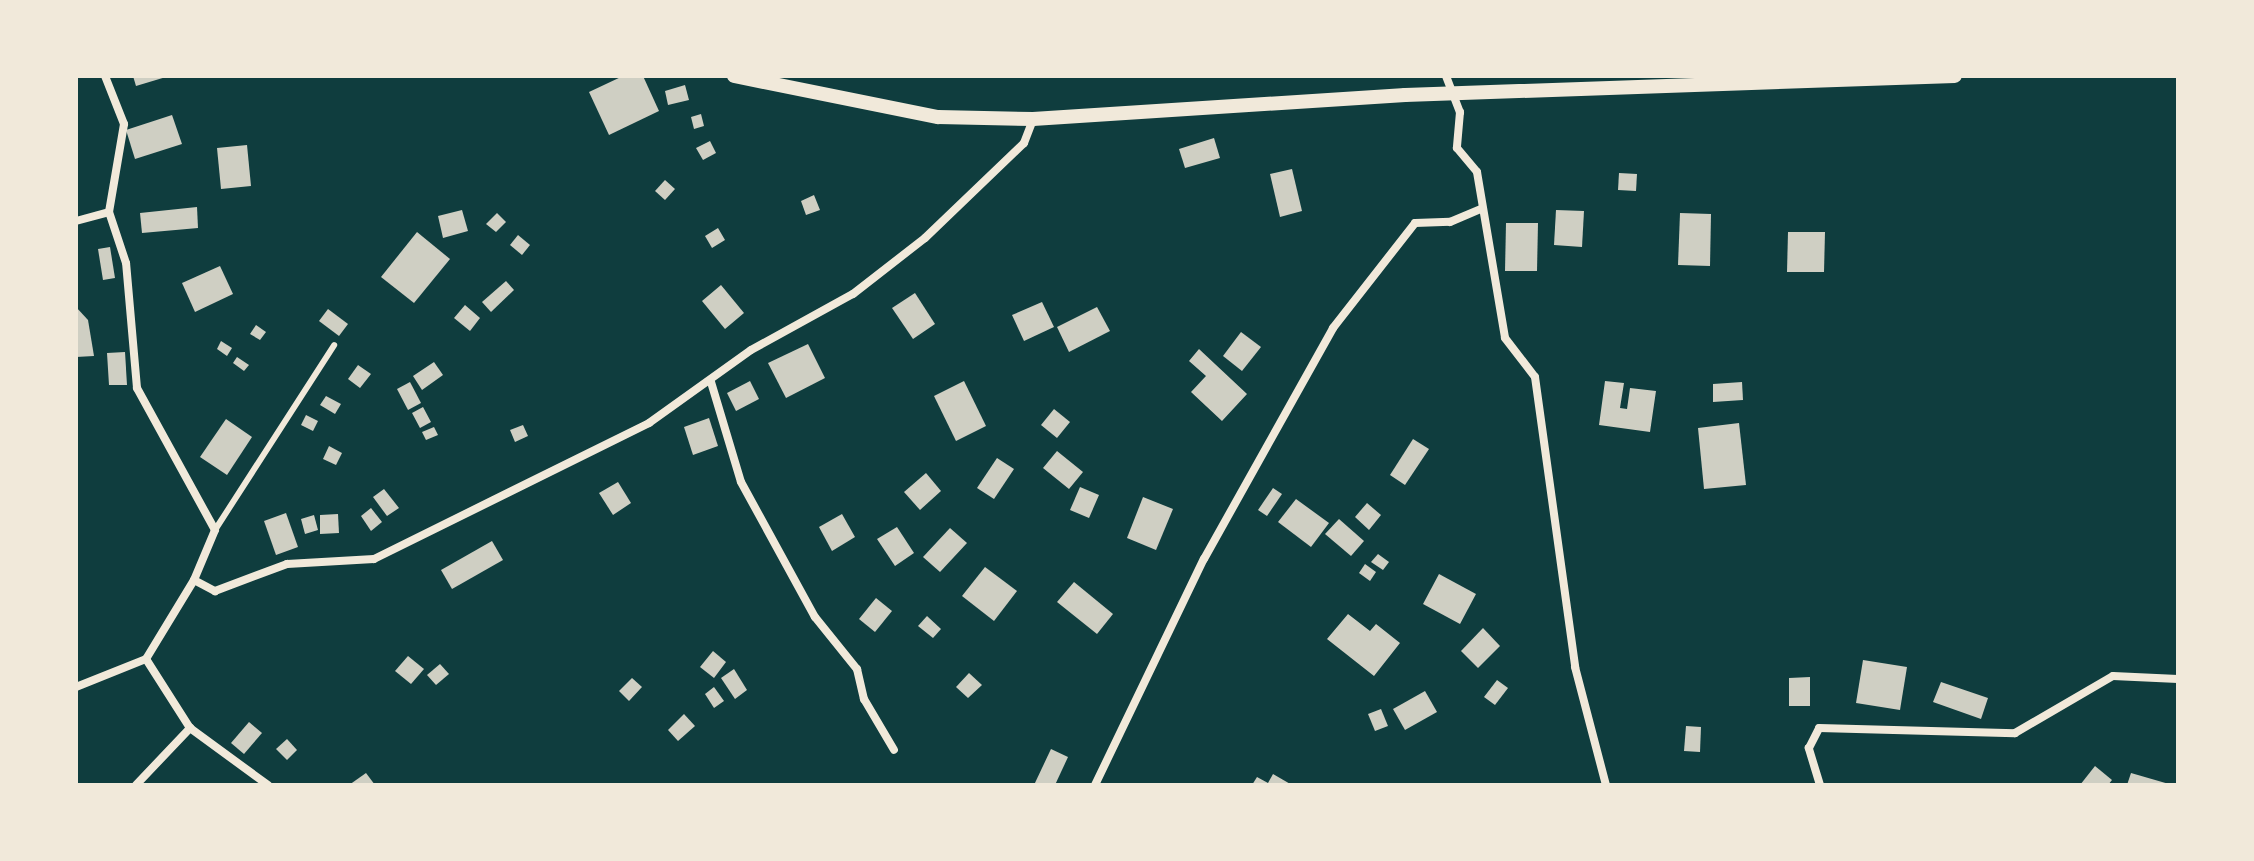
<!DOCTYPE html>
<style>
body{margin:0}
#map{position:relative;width:2254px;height:861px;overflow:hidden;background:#0f3d3e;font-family:"PT Sans",sans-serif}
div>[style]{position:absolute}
.building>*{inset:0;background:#cfcfc3}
.service>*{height:6px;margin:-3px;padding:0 3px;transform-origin:3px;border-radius:3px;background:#f1e9da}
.minor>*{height:8px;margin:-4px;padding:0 4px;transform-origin:4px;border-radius:4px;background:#f1e9da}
.tertiary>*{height:14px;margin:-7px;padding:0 7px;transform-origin:7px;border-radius:7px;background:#f1e9da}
span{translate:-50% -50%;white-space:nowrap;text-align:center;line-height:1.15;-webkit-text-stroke:8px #f1e9da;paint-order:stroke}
.frame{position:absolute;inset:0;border:78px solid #f1e9da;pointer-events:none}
</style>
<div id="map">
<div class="building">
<i style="clip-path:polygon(133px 76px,166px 76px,166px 77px,136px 86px)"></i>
<i style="clip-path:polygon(623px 76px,643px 76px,659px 111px,609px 135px,589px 92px)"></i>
<i style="clip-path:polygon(685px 85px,689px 100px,668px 105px,665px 91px)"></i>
<i style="clip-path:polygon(701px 114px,704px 126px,694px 129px,691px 117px)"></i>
<i style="clip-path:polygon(172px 115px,182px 144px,135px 159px,126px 130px)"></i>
<i style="clip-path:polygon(1214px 138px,1220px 158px,1185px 168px,1179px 149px)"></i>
<i style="clip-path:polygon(710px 141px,716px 153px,703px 160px,696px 148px)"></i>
<i style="clip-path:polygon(247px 145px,251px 186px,221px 189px,217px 148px)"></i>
<i style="clip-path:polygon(1292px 169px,1302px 211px,1280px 217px,1270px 174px)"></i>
<i style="clip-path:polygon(1619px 173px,1637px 174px,1636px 191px,1618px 190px)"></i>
<i style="clip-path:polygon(665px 180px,675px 189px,665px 200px,655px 191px)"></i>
<i style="clip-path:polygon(814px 195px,820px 210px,806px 215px,801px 201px)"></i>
<i style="clip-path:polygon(197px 207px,198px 228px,142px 233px,140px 213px)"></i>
<i style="clip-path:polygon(462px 210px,468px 231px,443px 238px,438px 216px)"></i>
<i style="clip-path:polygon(1556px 210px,1584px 211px,1582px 247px,1554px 245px)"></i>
<i style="clip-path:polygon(497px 213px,506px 222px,496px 232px,486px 224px)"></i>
<i style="clip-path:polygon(1680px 213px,1711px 214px,1710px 266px,1678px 265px)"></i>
<i style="clip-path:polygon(1506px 223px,1538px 223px,1537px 271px,1505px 271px)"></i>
<i style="clip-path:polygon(718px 228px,725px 240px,712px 248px,705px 236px)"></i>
<i style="clip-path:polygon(417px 232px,450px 259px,414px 303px,381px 277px)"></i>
<i style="clip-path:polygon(1788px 232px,1825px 232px,1824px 272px,1787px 272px)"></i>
<i style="clip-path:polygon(518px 235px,530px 245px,522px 255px,510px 245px)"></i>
<i style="clip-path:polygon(110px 247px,115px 278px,103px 280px,98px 249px)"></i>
<i style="clip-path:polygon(220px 266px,233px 294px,195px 312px,182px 283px)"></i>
<i style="clip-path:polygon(506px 281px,514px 290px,491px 312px,482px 302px)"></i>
<i style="clip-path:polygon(721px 285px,744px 313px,725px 329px,702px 301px)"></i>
<i style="clip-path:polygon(915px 293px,935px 324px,913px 339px,892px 308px)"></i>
<i style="clip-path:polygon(1042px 302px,1054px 327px,1024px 341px,1012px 315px)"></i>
<i style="clip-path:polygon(465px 305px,480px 318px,470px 331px,454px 318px)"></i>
<i style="clip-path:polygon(76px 307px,88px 320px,94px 356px,76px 357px)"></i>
<i style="clip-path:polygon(1097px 307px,1110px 331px,1069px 352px,1057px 327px)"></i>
<i style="clip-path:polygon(328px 309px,348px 324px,339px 336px,319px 321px)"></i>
<i style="clip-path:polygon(256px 325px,266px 332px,260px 340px,250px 334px)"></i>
<i style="clip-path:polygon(1241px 332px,1261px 347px,1242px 371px,1223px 356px)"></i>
<i style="clip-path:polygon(221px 341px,232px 348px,227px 356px,217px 349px)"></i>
<i style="clip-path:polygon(808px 344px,825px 378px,786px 398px,768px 363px)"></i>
<i style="clip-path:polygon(1199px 349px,1247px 394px,1222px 421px,1191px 392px,1206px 376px,1189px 361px)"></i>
<i style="clip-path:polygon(125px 352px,127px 385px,109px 385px,107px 353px)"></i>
<i style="clip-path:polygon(237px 357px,249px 365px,244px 371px,233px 363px)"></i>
<i style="clip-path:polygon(434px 362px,443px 375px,422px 390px,413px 376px)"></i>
<i style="clip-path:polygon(358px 365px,371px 374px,360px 388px,348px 379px)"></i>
<i style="clip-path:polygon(750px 381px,759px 399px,736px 411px,727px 393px)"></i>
<i style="clip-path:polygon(964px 381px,986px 426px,956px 441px,934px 396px)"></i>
<i style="clip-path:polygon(1605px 381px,1624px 383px,1620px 408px,1627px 409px,1630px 388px,1656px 391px,1650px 432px,1599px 425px)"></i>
<i style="clip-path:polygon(410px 382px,421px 403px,408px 410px,397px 389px)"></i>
<i style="clip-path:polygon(1742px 382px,1743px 400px,1713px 402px,1713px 384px)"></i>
<i style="clip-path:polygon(326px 396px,341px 404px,335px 414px,320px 405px)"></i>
<i style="clip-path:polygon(423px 407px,431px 422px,420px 428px,412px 413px)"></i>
<i style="clip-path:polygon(1054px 409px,1070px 422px,1057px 438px,1041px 425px)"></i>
<i style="clip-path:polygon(306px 415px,318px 421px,313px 431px,301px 425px)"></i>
<i style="clip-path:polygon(709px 418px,718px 446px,693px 455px,684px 427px)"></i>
<i style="clip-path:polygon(226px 419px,252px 437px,227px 475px,200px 457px)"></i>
<i style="clip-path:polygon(1739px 423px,1746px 485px,1704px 489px,1698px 428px)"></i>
<i style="clip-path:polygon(523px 425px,528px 436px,515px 442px,510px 430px)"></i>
<i style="clip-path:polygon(434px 427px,438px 435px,426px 440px,422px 432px)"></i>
<i style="clip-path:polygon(1413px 439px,1429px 449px,1405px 485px,1390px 475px)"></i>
<i style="clip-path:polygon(329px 446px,342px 453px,336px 465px,323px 459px)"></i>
<i style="clip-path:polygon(1057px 451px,1083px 472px,1069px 489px,1043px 468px)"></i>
<i style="clip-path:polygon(997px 458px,1014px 469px,994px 499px,977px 488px)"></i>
<i style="clip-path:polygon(926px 473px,941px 491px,920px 510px,904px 492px)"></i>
<i style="clip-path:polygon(618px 482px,631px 503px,613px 515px,599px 493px)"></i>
<i style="clip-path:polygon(1080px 487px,1099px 495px,1089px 518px,1070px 510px)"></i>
<i style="clip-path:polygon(1273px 488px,1282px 494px,1267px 516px,1258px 510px)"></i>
<i style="clip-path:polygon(384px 489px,399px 508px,387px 516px,373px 497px)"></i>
<i style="clip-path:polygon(1143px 497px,1173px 509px,1156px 550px,1127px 538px)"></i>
<i style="clip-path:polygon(1296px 499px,1329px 523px,1311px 547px,1278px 522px)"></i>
<i style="clip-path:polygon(1367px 503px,1381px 515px,1369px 530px,1355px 517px)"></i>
<i style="clip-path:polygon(371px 508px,382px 522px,371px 531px,361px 516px)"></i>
<i style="clip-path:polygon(286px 513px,298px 547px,276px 555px,264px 521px)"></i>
<i style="clip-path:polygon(338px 514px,339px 533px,320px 534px,320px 515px)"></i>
<i style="clip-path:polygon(842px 514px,855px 537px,832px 551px,819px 527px)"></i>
<i style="clip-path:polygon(314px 515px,318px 530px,305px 534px,301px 519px)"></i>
<i style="clip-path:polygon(1339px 519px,1364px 541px,1351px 556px,1325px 534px)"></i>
<i style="clip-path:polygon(897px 527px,914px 553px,895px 566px,877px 539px)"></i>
<i style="clip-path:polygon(950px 528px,967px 543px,940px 572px,923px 557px)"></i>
<i style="clip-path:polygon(492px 541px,503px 560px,452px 589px,441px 570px)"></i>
<i style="clip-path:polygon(1378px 554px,1389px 562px,1383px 570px,1371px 562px)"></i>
<i style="clip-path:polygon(1365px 564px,1376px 572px,1370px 581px,1359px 573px)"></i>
<i style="clip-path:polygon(985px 567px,1017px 591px,994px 621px,962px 596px)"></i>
<i style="clip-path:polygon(1439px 574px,1476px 594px,1460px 624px,1423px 604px)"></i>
<i style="clip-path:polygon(1074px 582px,1113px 614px,1097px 634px,1057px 602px)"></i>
<i style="clip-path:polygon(876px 598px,892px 611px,875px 632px,859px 619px)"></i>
<i style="clip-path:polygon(1348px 614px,1370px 631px,1376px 624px,1400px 643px,1374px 676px,1327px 639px)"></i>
<i style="clip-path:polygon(927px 616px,941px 629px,933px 638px,918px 626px)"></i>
<i style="clip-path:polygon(1483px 628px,1500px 646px,1478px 668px,1461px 651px)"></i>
<i style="clip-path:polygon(713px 651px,726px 662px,714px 678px,700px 667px)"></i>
<i style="clip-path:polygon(408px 656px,424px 669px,411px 684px,395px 671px)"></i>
<i style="clip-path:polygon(1863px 660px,1907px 667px,1900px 710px,1856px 703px)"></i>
<i style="clip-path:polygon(440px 664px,449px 674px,436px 685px,427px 675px)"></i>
<i style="clip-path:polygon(734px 669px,747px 690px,735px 699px,721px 678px)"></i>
<i style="clip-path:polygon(969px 673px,982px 685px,968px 698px,956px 687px)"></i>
<i style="clip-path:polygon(1810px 677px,1810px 706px,1789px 706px,1789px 678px)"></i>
<i style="clip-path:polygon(632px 678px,642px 687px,629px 701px,619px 691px)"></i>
<i style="clip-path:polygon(1497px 680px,1508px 688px,1495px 705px,1484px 697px)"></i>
<i style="clip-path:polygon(1941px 682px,1988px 698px,1981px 719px,1933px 702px)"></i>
<i style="clip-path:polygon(714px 687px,724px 701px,714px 708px,705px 694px)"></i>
<i style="clip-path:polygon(1425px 691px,1437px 712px,1405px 730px,1393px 709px)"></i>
<i style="clip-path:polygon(1381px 709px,1388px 726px,1375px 731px,1368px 714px)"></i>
<i style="clip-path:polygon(684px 714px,695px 726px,678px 741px,668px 730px)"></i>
<i style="clip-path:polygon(249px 722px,262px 733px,244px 754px,231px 743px)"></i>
<i style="clip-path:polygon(1686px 726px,1701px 727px,1700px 752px,1684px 751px)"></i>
<i style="clip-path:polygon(287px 739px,297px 750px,287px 760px,276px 749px)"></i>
<i style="clip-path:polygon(1051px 749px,1068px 757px,1055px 785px,1034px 785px)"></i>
<i style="clip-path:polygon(2095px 766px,2112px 780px,2108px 785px,2080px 785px)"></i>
<i style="clip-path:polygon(366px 773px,375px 785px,349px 785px)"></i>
<i style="clip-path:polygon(2131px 773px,2169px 784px,2169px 785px,2127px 785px)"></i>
<i style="clip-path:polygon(1273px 774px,1292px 785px,1252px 785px,1257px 777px,1268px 783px)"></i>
</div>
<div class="service">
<i style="left:215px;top:530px;width:220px;rotate:-57.2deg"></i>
</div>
<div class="minor">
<i style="left:1446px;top:76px;width:39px;rotate:69deg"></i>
<i style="left:1460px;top:112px;width:36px;rotate:95deg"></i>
<i style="left:1457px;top:148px;width:31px;rotate:50deg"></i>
<i style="left:1477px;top:172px;width:168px;rotate:80.4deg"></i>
<i style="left:1505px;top:338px;width:49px;rotate:52.4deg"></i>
<i style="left:1535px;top:377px;width:293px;rotate:82.1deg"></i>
<i style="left:1575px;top:667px;width:122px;rotate:75.3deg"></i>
<i style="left:76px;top:221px;width:34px;rotate:-15deg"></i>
<i style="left:109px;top:212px;width:89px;rotate:-80.3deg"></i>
<i style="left:124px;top:124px;width:52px;rotate:-111.6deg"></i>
<i style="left:711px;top:382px;width:104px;rotate:73.3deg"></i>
<i style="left:741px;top:482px;width:154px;rotate:61.3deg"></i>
<i style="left:815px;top:617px;width:67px;rotate:51.1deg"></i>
<i style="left:857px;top:669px;width:31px;rotate:77deg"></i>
<i style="left:864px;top:699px;width:59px;rotate:59.5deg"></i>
<i style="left:194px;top:580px;width:24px;rotate:28deg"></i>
<i style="left:215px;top:591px;width:77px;rotate:-20.6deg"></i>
<i style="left:287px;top:564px;width:87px;rotate:-3.3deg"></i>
<i style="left:374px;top:559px;width:307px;rotate:-26.3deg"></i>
<i style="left:649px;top:423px;width:125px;rotate:-35.6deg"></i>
<i style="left:751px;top:350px;width:116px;rotate:-28.8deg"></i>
<i style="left:853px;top:294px;width:91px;rotate:-37.9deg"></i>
<i style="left:925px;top:238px;width:137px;rotate:-43.8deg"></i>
<i style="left:1024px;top:143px;width:26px;rotate:-69deg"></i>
<i style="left:146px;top:659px;width:82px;rotate:57.5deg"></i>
<i style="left:190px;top:728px;width:97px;rotate:36.2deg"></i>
<i style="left:76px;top:687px;width:75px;rotate:-21.8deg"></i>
<i style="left:146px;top:659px;width:92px;rotate:-58.7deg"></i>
<i style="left:194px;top:580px;width:54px;rotate:-67.2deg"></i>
<i style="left:215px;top:530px;width:162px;rotate:-118.8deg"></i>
<i style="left:137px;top:388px;width:125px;rotate:-95deg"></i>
<i style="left:126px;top:263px;width:54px;rotate:-108.4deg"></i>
<i style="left:136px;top:785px;width:79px;rotate:-46.5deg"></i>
<i style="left:1095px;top:785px;width:251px;rotate:-64.3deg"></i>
<i style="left:1204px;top:559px;width:265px;rotate:-60.8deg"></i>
<i style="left:1333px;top:328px;width:133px;rotate:-52deg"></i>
<i style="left:1415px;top:223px;width:35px;rotate:-2deg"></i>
<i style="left:1450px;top:222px;width:33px;rotate:-23deg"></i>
<i style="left:1820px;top:785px;width:39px;rotate:-107deg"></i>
<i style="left:1809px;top:748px;width:22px;rotate:-63deg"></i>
<i style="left:1819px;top:728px;width:196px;rotate:1.5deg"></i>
<i style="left:2015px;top:733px;width:113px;rotate:-30.2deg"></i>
<i style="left:2113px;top:676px;width:65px;rotate:2.6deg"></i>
</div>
<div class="tertiary">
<i style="left:734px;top:76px;width:208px;rotate:11.4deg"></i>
<i style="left:938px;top:117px;width:95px;rotate:1.2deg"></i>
<i style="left:1033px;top:119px;width:373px;rotate:-3.7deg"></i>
<i style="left:1405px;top:95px;width:550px;rotate:-1.98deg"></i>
</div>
<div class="frame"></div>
</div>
